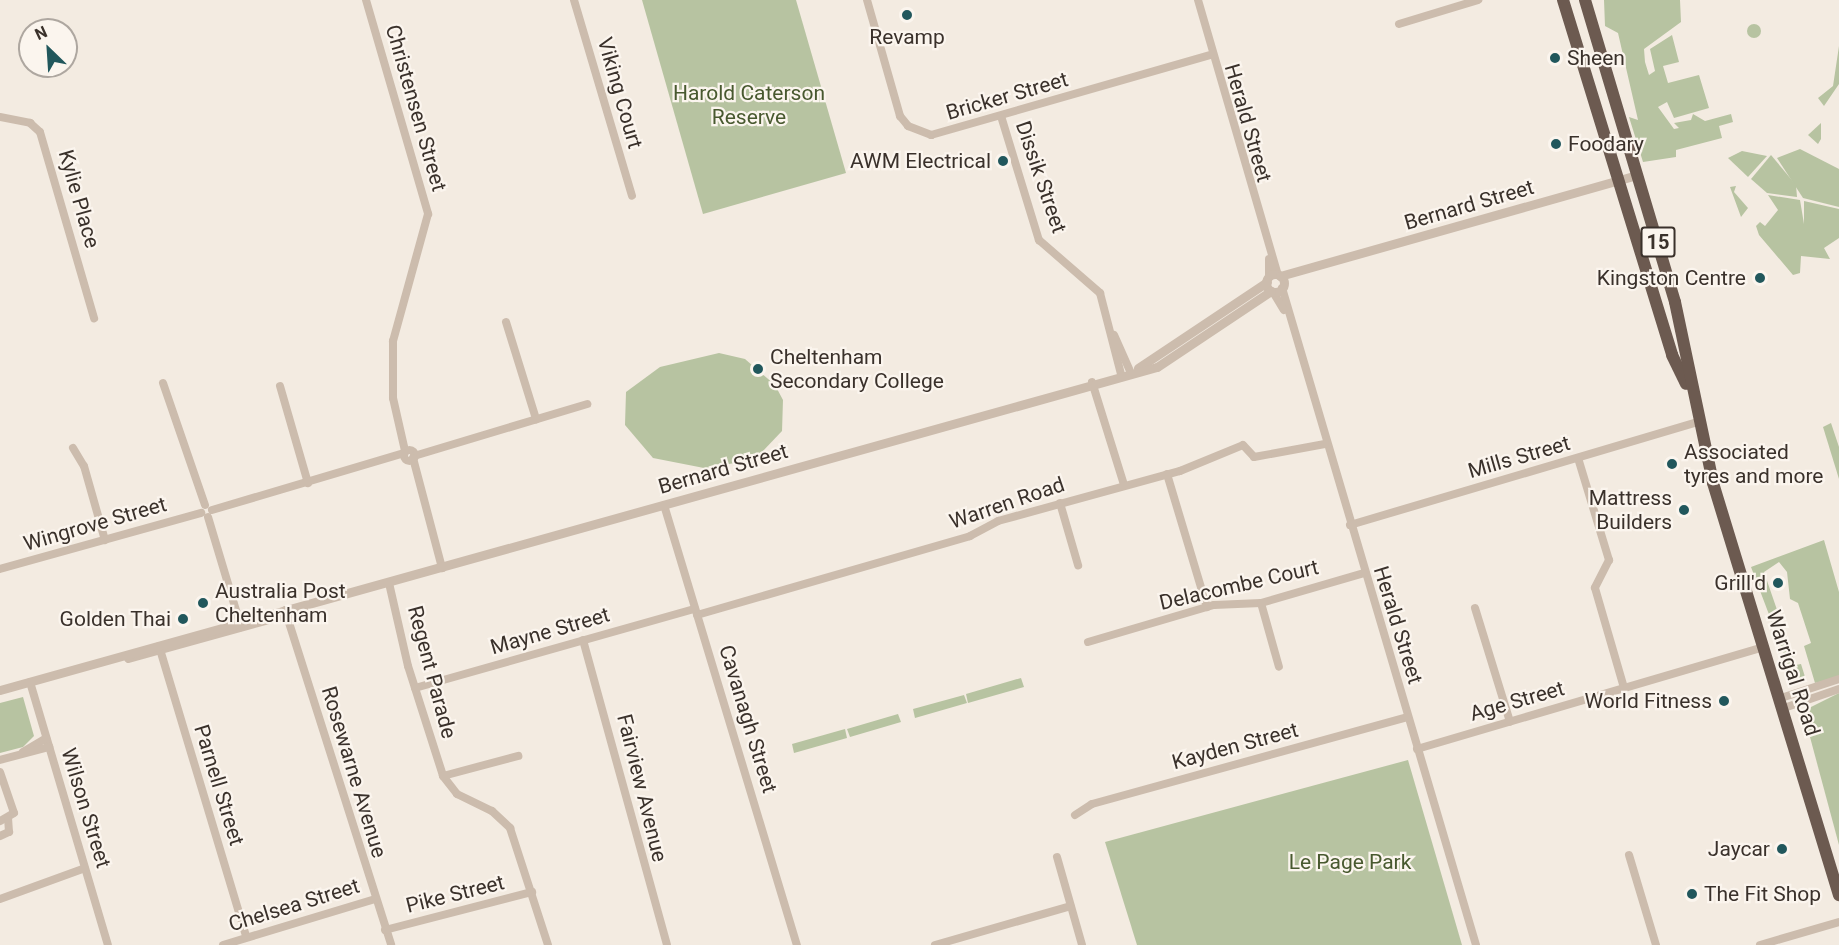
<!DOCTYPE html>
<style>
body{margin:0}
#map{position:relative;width:1839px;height:945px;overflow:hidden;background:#f3ebe1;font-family:Roboto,sans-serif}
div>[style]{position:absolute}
.green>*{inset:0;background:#b7c3a1}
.round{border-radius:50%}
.minor>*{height:8px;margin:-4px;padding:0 4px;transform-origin:4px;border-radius:4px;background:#ccbcad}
.minor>.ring{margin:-4px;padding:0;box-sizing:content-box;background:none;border:8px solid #ccbcad;border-radius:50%}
.tertiary>*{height:9px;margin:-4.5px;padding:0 4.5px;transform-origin:4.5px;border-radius:4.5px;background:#ccbcad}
.tertiary>.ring{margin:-4.5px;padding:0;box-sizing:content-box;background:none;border:9px solid #ccbcad;border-radius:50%}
.trunk>*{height:12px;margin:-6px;padding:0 6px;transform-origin:6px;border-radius:6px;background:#6c5a50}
.dots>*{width:16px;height:16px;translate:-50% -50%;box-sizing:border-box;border:3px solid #fbf5ee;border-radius:50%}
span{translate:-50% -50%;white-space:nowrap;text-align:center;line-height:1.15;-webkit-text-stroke:4.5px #fbf5ee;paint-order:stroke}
.shield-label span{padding:2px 4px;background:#fbf5ee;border:2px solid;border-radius:4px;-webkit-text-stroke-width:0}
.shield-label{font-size:20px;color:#3a312b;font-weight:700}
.poi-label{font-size:21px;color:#3a312b}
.left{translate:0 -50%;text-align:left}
.right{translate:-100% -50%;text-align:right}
.street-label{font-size:21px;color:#3a312b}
.park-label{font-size:21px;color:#48592f}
.north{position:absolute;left:18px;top:18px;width:60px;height:60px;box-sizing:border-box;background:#fbf5ee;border:2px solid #aea7a0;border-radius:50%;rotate:335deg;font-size:16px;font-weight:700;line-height:24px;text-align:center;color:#3a312b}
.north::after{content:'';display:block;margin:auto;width:21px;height:27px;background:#21575c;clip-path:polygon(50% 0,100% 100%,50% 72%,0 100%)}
</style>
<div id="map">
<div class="green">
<i style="clip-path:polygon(642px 0,796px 0,846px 173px,703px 214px)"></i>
<i style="clip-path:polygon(1604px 0,1680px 0,1681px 22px,1644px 49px,1645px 62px,1649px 75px,1655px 71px,1650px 49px,1672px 35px,1679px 62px,1663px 66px,1668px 83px,1699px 75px,1709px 108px,1674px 118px,1667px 102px,1658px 107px,1674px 129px,1679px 128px,1674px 123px,1691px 120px,1693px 114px,1705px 121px,1731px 114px,1733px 122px,1719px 126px,1722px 138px,1676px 150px,1676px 157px,1643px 162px,1629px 117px,1638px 120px,1618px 33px,1605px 26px)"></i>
<i class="round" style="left:1747px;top:24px;width:14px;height:14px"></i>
<i style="clip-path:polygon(1839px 46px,1839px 84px,1824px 106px,1818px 98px,1833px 86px)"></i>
<i style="clip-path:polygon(1821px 123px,1821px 139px,1818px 144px,1808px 135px)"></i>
<i style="clip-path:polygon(1800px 149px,1839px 169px,1839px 207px,1803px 198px,1777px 158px)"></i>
<i style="clip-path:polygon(1742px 151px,1767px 156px,1748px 177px,1728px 158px)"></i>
<i style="clip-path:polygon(1771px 155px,1796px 185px,1797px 197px,1767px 193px,1751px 179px)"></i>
<i style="clip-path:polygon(1736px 186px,1734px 192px,1748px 208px,1741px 217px,1730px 187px)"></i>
<i style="clip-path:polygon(1768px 195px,1800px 200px,1804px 224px,1804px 201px,1839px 209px,1839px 238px,1824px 248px,1830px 259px,1801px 256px,1800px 273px,1793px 275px,1759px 235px,1756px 226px,1760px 222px,1765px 226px,1778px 210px)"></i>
<i style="clip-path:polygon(719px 353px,745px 359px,775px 385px,783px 400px,782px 431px,762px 452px,735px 463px,704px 468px,653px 458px,625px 425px,626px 392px,660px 367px)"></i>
<i style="clip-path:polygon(1831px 423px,1839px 447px,1839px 479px,1823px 427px)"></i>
<i style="clip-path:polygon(1824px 540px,1839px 592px,1839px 677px,1815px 683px,1804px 646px,1811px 643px,1798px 603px,1790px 599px,1787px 572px,1779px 562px,1764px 572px,1796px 665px,1801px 664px,1806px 680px,1795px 683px,1751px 567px)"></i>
<i style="clip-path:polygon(1021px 678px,1024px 687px,968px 703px,966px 694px)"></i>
<i style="clip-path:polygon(1839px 693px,1839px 845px,1803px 711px)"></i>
<i style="clip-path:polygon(964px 695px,967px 703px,915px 718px,913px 709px)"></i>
<i style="clip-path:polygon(23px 697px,34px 736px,23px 747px,0 753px,0 703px)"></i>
<i style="clip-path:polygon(898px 714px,901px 722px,850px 737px,847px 729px)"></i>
<i style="clip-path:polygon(845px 729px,847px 738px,794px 753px,792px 744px)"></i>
<i style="clip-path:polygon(1408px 760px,1462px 945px,1137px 945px,1105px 842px)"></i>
</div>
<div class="minor">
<i style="left:366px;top:0;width:223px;rotate:73.8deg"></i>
<i style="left:428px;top:214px;width:132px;rotate:105.4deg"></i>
<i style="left:393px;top:341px;width:57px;rotate:90deg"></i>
<i style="left:393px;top:398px;width:54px;rotate:77.2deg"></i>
<i style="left:574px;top:0;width:204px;rotate:73.5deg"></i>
<i style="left:867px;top:0;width:121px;rotate:74.1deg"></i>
<i style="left:900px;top:116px;width:13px;rotate:51deg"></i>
<i style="left:908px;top:126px;width:25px;rotate:21deg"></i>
<i style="left:931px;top:135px;width:290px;rotate:-16deg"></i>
<i style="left:1198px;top:0;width:286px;rotate:73.8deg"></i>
<i style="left:1399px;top:24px;width:83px;rotate:-16.9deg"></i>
<i style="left:1001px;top:116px;width:130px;rotate:73deg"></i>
<i style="left:1039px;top:240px;width:81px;rotate:41deg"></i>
<i style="left:1100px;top:293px;width:84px;rotate:75.5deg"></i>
<i style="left:0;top:117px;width:31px;rotate:11deg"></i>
<i style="left:30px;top:123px;width:13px;rotate:42deg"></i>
<i style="left:40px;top:132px;width:194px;rotate:73.8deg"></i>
<i style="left:1269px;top:259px;width:18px;rotate:90deg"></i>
<i style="left:1282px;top:288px;width:685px;rotate:73.55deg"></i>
<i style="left:1273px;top:292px;width:21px;rotate:59deg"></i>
<i style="left:506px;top:322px;width:102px;rotate:72.8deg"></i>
<i style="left:1114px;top:335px;width:39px;rotate:66deg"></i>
<i style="left:1092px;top:382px;width:108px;rotate:72.7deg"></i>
<i style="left:163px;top:383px;width:129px;rotate:71deg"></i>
<i style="left:280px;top:386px;width:101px;rotate:73.9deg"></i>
<i style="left:73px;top:448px;width:21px;rotate:59deg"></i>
<i style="left:84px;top:466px;width:77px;rotate:74.2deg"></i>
<i class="ring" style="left:403.5px;top:449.5px;width:3px;height:3px"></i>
<i style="left:414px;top:456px;width:181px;rotate:-16.7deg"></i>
<i style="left:413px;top:458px;width:114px;rotate:75.2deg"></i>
<i style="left:1578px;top:458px;width:107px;rotate:73.1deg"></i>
<i style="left:1609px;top:560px;width:31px;rotate:117deg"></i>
<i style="left:1595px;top:588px;width:104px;rotate:73.8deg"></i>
<i style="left:1167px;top:474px;width:139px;rotate:73.3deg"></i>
<i style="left:1060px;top:503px;width:65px;rotate:73.8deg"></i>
<i style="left:664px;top:505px;width:460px;rotate:73.2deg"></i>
<i style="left:212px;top:510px;width:200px;rotate:-16.5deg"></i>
<i style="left:208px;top:517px;width:115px;rotate:73.3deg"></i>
<i style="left:1350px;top:525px;width:363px;rotate:-16.5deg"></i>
<i style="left:0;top:569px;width:209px;rotate:-15.6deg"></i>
<i style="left:389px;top:583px;width:85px;rotate:77.1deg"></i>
<i style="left:408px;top:666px;width:115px;rotate:72.3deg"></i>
<i style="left:443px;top:776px;width:23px;rotate:52deg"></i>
<i style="left:457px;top:794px;width:39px;rotate:26deg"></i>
<i style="left:492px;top:811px;width:25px;rotate:43deg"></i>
<i style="left:510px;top:828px;width:123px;rotate:72deg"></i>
<i style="left:1261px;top:603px;width:66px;rotate:74.3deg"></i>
<i style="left:1475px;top:608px;width:119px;rotate:72.9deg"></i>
<i style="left:285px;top:610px;width:351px;rotate:72.4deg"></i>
<i style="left:697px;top:615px;width:284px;rotate:-16.1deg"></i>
<i style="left:970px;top:536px;width:32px;rotate:-28deg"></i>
<i style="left:998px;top:521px;width:189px;rotate:-15.4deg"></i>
<i style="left:1180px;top:471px;width:68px;rotate:-22.4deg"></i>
<i style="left:1243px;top:445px;width:16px;rotate:47deg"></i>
<i style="left:1254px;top:457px;width:72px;rotate:-10.4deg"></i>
<i style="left:583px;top:640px;width:316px;rotate:74.6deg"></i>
<i style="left:1088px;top:642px;width:131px;rotate:-16.4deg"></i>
<i style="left:1214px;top:605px;width:47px;rotate:-2.4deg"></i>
<i style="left:1261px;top:603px;width:107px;rotate:-16.2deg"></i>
<i style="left:159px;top:646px;width:303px;rotate:73.3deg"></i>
<i style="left:30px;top:682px;width:274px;rotate:73.5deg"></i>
<i style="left:415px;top:688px;width:291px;rotate:-15.8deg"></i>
<i style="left:1781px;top:698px;width:61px;rotate:-18.1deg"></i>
<i style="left:1784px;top:708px;width:58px;rotate:-19.1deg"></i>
<i style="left:1417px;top:749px;width:362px;rotate:-16.4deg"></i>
<i style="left:23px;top:752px;width:27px;rotate:-31deg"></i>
<i style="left:0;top:760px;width:51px;rotate:-14.9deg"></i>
<i style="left:0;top:772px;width:43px;rotate:71.1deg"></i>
<i style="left:14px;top:813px;width:16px;rotate:150deg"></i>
<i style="left:443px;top:776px;width:78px;rotate:-14.9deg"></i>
<i style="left:1075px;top:815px;width:20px;rotate:-33deg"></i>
<i style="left:1092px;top:804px;width:327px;rotate:-15.4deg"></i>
<i style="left:0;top:836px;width:10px;rotate:-24deg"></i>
<i style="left:9px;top:832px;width:14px;rotate:-94deg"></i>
<i style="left:1629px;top:855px;width:94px;rotate:73.3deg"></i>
<i style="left:1057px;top:857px;width:91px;rotate:74.1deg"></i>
<i style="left:0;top:899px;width:90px;rotate:-20deg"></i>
<i style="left:385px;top:930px;width:152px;rotate:-14.5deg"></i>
<i style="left:223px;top:945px;width:159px;rotate:-16.8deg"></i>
<i style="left:935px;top:945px;width:141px;rotate:-16deg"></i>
<i style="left:1760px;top:945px;width:82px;rotate:-16.2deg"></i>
</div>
<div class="tertiary">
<i class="ring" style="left:1266px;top:274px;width:9px;height:9px"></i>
<i style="left:1280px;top:276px;width:370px;rotate:-15.8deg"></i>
<i style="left:1138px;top:368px;width:155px;rotate:-33.7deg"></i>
<i style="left:128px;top:658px;width:184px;rotate:-15.5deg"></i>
<i style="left:0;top:690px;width:1201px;rotate:-15.6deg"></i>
<i style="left:1157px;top:367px;width:137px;rotate:-33.7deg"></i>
</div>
<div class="trunk">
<i style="left:1563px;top:0;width:371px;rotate:72.9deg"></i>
<i style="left:1672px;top:355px;width:32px;rotate:64deg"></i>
<i style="left:1585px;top:0;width:315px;rotate:73.4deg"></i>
<i style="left:1675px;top:302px;width:185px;rotate:78.1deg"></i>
<i style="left:1713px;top:483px;width:431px;rotate:73deg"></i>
</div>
<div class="dots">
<i style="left:907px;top:15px;background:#21575c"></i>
<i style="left:1555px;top:58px;background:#21575c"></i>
<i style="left:1556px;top:144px;background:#21575c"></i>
<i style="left:1003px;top:161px;background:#21575c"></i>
<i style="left:1760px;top:278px;background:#21575c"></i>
<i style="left:758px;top:369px;background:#21575c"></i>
<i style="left:1672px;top:464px;background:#21575c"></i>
<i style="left:1684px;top:510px;background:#21575c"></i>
<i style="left:1778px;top:583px;background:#21575c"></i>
<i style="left:203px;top:603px;background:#21575c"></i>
<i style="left:183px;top:619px;background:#21575c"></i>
<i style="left:1724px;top:701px;background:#21575c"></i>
<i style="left:1782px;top:849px;background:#21575c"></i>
<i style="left:1692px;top:894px;background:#21575c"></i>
</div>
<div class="shield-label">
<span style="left:1658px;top:242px">15</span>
</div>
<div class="poi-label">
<span style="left:907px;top:37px">Revamp</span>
<span class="left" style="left:1567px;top:58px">Sheen</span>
<span class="left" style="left:1568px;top:144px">Foodary</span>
<span class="right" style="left:991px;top:161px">AWM Electrical</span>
<span class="right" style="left:1746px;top:278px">Kingston Centre</span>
<span class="left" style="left:770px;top:369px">Cheltenham<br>Secondary College</span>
<span class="left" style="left:1684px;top:464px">Associated<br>tyres and more</span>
<span class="right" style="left:1672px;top:510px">Mattress<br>Builders</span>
<span class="right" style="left:1766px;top:583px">Grill'd</span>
<span class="left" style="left:215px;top:603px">Australia Post<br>Cheltenham</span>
<span class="right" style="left:171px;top:619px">Golden Thai</span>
<span class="right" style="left:1712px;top:701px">World Fitness</span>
<span class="right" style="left:1770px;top:849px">Jaycar</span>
<span class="left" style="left:1704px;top:894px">The Fit Shop</span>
</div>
<div class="street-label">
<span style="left:620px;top:93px;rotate:74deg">Viking Court</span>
<span style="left:1007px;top:96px;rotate:-16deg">Bricker Street</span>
<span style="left:416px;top:108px;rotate:74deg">Christensen Street</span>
<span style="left:1248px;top:123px;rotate:74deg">Herald Street</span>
<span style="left:1041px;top:177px;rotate:71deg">Dissik Street</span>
<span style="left:79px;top:199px;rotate:74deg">Kylie Place</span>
<span style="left:1469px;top:205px;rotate:-16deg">Bernard Street</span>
<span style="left:1519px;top:457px;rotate:-16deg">Mills Street</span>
<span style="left:723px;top:469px;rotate:-16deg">Bernard Street</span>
<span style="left:1007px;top:503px;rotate:-19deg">Warren Road</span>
<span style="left:95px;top:524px;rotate:-16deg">Wingrove Street</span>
<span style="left:1239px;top:585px;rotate:-13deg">Delacombe Court</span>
<span style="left:1398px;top:625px;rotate:73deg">Herald Street</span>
<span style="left:550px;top:631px;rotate:-16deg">Mayne Street</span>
<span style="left:432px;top:672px;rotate:75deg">Regent Parade</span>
<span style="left:1793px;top:673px;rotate:72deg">Warrigal Road</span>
<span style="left:1517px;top:701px;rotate:-16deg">Age Street</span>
<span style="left:748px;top:719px;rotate:73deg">Cavanagh Street</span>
<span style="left:1235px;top:746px;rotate:-15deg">Kayden Street</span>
<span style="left:354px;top:772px;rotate:73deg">Rosewarne Avenue</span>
<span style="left:219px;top:785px;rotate:73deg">Parnell Street</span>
<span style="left:642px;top:788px;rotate:76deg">Fairview Avenue</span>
<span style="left:86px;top:808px;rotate:73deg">Wilson Street</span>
<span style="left:455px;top:894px;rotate:-14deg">Pike Street</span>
<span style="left:294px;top:905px;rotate:-17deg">Chelsea Street</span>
</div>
<div class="park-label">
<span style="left:749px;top:105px">Harold Caterson<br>Reserve</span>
<span style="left:1350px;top:862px">Le Page Park</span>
</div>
<div class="north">N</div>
</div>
